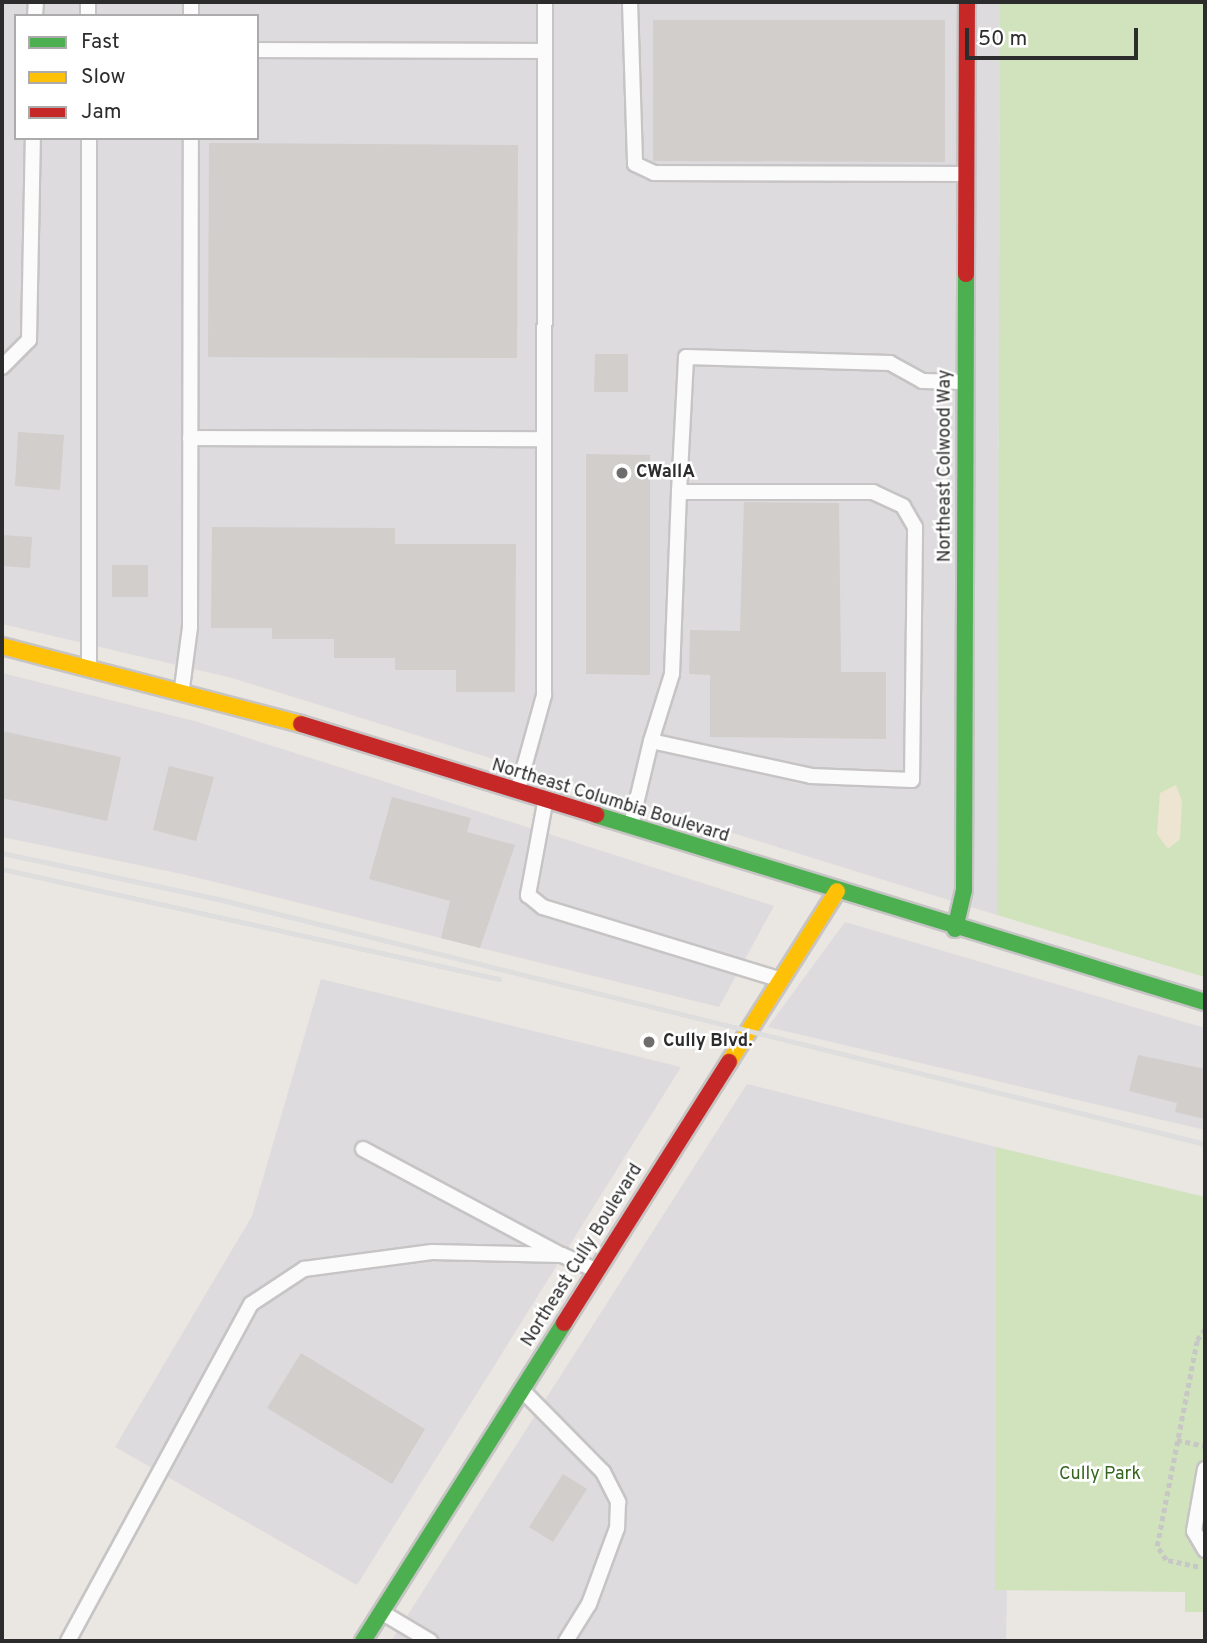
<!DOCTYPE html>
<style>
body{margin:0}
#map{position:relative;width:1207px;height:1643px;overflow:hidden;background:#eae6e2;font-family:Overpass,sans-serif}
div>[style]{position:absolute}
.industrial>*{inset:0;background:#dddbdd}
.green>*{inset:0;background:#d0e3bd}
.sand>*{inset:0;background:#ede5d1}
.building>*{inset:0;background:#d1cecb}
.path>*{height:4.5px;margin-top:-2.25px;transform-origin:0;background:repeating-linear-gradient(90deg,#c7c7c6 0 5px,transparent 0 8.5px)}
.roads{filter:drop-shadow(2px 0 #c6c4c4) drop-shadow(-2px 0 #c6c4c4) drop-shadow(0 2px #c6c4c4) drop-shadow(0 -2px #c6c4c4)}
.lane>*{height:14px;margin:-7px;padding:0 7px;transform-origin:7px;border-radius:7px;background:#fcfbfb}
.fast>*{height:16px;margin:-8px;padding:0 8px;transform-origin:8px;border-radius:8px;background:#4caf50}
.slow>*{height:16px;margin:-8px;padding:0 8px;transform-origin:8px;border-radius:8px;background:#ffc107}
.jam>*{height:16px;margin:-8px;padding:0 8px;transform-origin:8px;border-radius:8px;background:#c62828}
.rail>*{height:5px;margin:-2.5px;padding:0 2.5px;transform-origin:2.5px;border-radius:2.5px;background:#dededf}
.dots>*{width:19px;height:19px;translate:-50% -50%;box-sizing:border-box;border:4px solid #fff;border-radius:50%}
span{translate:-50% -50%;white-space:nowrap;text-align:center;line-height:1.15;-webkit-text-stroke:5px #fff;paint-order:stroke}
.street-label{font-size:18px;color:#2c2c2c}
.poi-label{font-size:18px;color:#2c2c2c;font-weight:700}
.left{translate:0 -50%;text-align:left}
.park-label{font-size:18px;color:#34661e}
.frame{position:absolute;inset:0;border:4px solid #2c2c2c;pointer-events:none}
.legend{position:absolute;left:14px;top:14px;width:245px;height:126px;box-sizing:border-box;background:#fff;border:2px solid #ababab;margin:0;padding:9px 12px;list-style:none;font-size:21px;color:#2c2c2c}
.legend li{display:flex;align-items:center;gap:14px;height:35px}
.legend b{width:35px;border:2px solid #ababab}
.scale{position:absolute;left:965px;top:28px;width:173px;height:32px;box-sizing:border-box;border:4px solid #2c2c2c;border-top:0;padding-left:9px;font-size:21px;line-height:24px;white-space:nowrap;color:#2c2c2c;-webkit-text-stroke:5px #fff;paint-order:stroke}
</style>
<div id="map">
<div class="industrial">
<i style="clip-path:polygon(evenodd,2px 2px,1000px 2px,997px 915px,232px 678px,2px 624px,2px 2px,16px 16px,257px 16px,257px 138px,16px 138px,16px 16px)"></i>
<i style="clip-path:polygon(2px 673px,198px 722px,774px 906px,719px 1007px,182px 874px,2px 837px)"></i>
<i style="clip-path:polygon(845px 922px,1205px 1028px,1205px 1130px,768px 1027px)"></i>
<i style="clip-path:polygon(321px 979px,681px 1067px,357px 1585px,115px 1447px,252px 1216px)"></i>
<i style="clip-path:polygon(747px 1084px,996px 1147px,995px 1590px,1007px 1590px,1006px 1641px,391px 1641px)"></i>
</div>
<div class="green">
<i style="clip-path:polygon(1000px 2px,1205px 2px,1205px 977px,997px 915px)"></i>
<i style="clip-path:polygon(996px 1147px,1205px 1197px,1205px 1612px,1185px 1612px,1185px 1592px,995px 1590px)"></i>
</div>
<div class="sand">
<i style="clip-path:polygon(1176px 785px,1182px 801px,1180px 839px,1168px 849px,1157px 834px,1160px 793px)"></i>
</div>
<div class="building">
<i style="clip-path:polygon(653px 20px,945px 20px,945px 162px,653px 161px)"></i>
<i style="clip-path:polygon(209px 143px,518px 145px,517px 358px,208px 357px)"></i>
<i style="clip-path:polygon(595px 354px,628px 354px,628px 392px,594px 392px)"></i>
<i style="clip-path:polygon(18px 432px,64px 435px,60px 490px,15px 486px)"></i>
<i style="clip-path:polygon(586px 454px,650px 455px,650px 675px,586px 674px)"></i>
<i style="clip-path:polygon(744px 502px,839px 503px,841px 672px,886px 672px,886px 739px,710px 737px,710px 675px,689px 674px,690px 630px,740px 631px)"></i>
<i style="clip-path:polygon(212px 527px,395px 528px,395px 544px,516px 544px,515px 692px,456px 692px,456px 670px,395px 670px,395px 658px,334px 658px,334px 639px,272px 639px,272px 628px,211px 628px)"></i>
<i style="clip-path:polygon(2px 535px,32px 537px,30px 568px,2px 566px)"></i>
<i style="clip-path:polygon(112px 565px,148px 565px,148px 597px,112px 597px)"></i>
<i style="clip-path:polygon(2px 731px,121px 757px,107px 821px,2px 798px)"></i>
<i style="clip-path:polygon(169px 766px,214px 777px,196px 841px,153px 830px)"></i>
<i style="clip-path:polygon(392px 797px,471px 818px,467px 832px,515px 845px,480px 948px,441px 938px,450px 901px,369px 879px)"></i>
<i style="clip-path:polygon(1138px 1055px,1205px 1069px,1205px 1119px,1175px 1112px,1177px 1103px,1129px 1091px)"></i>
<i style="clip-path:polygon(301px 1353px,425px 1429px,392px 1484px,267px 1408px)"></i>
<i style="clip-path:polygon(563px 1474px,587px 1489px,553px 1542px,529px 1527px)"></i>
</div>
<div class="path">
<i style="left:1177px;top:1440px;width:29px;rotate:12deg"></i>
<i style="left:1198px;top:1567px;width:33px;rotate:-168deg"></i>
<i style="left:1166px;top:1560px;width:17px;rotate:-123deg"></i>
<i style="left:1157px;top:1546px;width:210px;rotate:-79deg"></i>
<i style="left:1197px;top:1340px;width:14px;rotate:-54deg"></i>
</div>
<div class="roads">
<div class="lane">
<i style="left:88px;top:2px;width:14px;rotate:90deg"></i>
<i style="left:630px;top:2px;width:162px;rotate:88.2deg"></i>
<i style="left:635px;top:164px;width:21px;rotate:25deg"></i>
<i style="left:654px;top:173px;width:311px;rotate:0.2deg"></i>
<i style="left:35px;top:16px;width:14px;rotate:-86deg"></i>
<i style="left:191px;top:16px;width:14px;rotate:-90deg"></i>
<i style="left:257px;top:50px;width:288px;rotate:0.2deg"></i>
<i style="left:89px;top:138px;width:527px;rotate:90deg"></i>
<i style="left:2px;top:367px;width:38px;rotate:-45deg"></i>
<i style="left:29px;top:340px;width:202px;rotate:-88.9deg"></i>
<i style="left:190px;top:438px;width:354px;rotate:0.2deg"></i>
<i style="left:679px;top:492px;width:135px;rotate:-87deg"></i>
<i style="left:686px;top:357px;width:204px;rotate:1.7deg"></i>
<i style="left:890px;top:363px;width:37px;rotate:29deg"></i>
<i style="left:922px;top:381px;width:43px;rotate:1.3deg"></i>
<i style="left:182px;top:688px;width:62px;rotate:-82.5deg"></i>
<i style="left:190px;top:627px;width:489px;rotate:-89.9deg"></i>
<i style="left:518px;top:789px;width:98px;rotate:-74.5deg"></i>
<i style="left:544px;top:695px;width:693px;rotate:-89.92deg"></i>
<i style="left:545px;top:803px;width:94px;rotate:100.5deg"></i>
<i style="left:528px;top:895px;width:19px;rotate:39deg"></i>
<i style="left:543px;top:907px;width:246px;rotate:17deg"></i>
<i style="left:631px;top:825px;width:86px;rotate:-76.6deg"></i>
<i style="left:651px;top:741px;width:164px;rotate:12.3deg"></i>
<i style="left:811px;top:776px;width:101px;rotate:2.3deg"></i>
<i style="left:912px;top:780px;width:253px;rotate:-89.3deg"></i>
<i style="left:915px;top:527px;width:24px;rotate:-120deg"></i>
<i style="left:903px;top:506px;width:33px;rotate:-155deg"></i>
<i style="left:873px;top:492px;width:194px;rotate:180deg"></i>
<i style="left:679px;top:492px;width:182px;rotate:92.2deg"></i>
<i style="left:672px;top:674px;width:70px;rotate:107.4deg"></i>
<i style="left:363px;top:1149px;width:223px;rotate:28.1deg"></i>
<i style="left:523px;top:1391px;width:114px;rotate:45.4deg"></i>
<i style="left:603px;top:1472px;width:34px;rotate:63deg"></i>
<i style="left:618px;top:1502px;width:26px;rotate:92deg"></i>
<i style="left:617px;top:1528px;width:81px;rotate:110.2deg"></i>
<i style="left:589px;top:1604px;width:44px;rotate:121.9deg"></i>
<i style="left:1205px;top:1469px;width:63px;rotate:100.1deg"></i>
<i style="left:1194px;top:1531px;width:22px;rotate:60deg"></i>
<i style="left:383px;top:1613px;width:55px;rotate:30.8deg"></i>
<i style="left:68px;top:1641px;width:383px;rotate:-61.5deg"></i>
<i style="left:251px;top:1304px;width:64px;rotate:-33.4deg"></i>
<i style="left:304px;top:1269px;width:129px;rotate:-7.6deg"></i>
<i style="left:432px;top:1252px;width:130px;rotate:1.3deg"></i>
<i style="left:562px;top:1255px;width:37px;rotate:24deg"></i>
</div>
<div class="fast">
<i style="left:596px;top:815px;width:637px;rotate:17.07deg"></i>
<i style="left:955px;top:929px;width:40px;rotate:-77deg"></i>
<i style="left:964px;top:890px;width:616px;rotate:-89.81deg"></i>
<i style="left:363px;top:1641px;width:376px;rotate:-57.7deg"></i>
</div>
<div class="slow">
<i style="left:2px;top:646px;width:309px;rotate:14.6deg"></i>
<i style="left:729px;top:1062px;width:202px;rotate:-57.7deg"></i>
</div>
<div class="jam">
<i style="left:966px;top:274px;width:272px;rotate:-89.8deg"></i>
<i style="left:301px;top:724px;width:309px;rotate:17.1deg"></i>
<i style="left:564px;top:1323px;width:309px;rotate:-57.7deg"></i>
</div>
</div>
<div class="rail">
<i style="left:2px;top:853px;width:221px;rotate:12deg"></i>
<i style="left:218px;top:899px;width:1017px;rotate:13.94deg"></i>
<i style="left:2px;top:869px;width:509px;rotate:12.48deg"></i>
</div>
<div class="dots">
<i style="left:622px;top:473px;background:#6e6d6c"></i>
<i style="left:649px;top:1042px;background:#6e6d6c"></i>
</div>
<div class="street-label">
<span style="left:946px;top:466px;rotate:-90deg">Northeast Colwood Way</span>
<span style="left:610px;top:802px;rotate:17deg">Northeast Columbia Boulevard</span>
<span style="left:583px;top:1256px;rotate:-58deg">Northeast Cully Boulevard</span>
</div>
<div class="poi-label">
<span class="left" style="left:636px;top:473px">CWallA</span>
<span class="left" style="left:663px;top:1042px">Cully Blvd.</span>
</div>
<div class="park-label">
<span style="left:1100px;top:1475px">Cully Park</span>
</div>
<div class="frame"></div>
<ul class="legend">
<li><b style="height:9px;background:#4caf50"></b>Fast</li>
<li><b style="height:9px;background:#ffc107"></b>Slow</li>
<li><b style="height:9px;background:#c62828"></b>Jam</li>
</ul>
<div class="scale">50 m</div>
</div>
